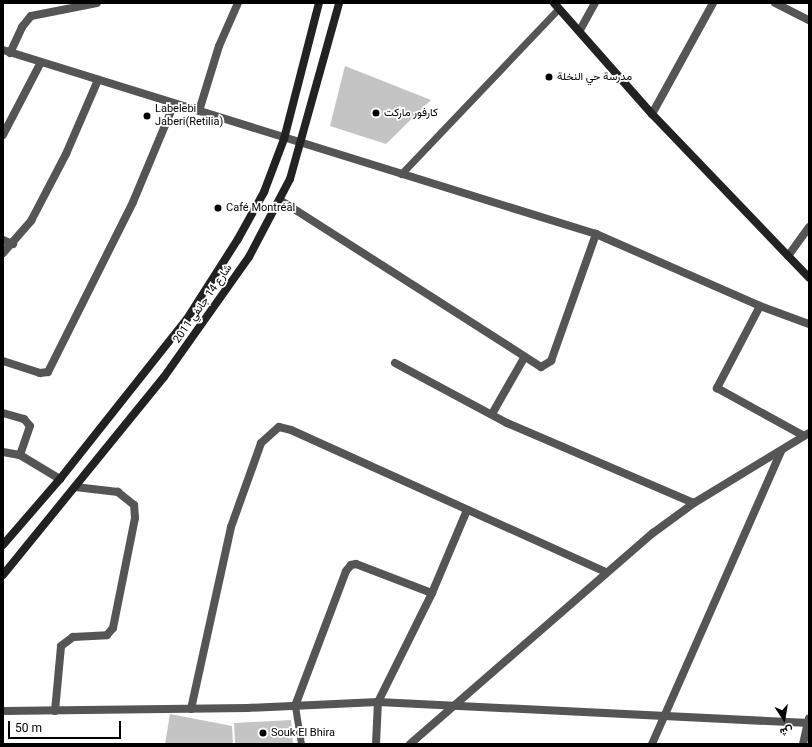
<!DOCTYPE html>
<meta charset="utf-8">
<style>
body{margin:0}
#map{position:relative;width:812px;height:747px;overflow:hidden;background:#fff;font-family:Roboto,Vazirmatn,sans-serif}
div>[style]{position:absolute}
.building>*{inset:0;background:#c4c4c4}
.lane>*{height:7px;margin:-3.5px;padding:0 3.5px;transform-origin:3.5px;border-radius:3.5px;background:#555}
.street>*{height:8px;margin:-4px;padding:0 4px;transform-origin:4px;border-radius:4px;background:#555}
.secondary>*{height:8px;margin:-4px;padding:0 4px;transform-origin:4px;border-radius:4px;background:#222}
.dots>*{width:11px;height:11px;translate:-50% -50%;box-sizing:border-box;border:2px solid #fff;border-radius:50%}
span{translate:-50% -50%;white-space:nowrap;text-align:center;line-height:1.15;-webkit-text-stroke:3.5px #fff;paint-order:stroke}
.poi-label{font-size:11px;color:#000}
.left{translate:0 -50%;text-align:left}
.street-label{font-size:11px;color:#000}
.frame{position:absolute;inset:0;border:4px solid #000;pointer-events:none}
.north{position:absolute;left:764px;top:699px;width:40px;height:40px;-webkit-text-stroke:3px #fff;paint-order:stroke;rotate:168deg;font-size:11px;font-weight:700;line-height:16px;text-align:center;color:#000}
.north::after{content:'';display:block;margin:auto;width:14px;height:18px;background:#000;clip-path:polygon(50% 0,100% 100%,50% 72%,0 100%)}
.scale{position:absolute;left:8px;top:721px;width:113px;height:18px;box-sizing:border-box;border:2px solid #000;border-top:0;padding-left:5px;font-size:12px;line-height:14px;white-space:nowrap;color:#000;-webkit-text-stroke:3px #fff;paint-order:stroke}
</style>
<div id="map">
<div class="building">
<i style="clip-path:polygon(345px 66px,431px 100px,386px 144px,330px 126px)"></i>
<i style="clip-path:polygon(170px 714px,232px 726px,233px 744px,165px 744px)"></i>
<i style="clip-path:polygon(291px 720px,293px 744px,235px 744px,234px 723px)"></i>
</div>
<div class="lane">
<i style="left:401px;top:174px;width:229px;rotate:-46.4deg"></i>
<i style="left:295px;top:706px;width:38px;rotate:81deg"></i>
</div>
<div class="street">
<i style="left:775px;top:3px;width:38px;rotate:27deg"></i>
<i style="left:580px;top:30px;width:31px;rotate:-61deg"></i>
<i style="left:3px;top:50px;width:621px;rotate:17.24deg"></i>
<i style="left:596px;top:234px;width:179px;rotate:23.7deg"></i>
<i style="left:760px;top:306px;width:52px;rotate:20.2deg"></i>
<i style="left:10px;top:53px;width:29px;rotate:-65deg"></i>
<i style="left:22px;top:27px;width:14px;rotate:-51deg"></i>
<i style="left:31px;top:16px;width:67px;rotate:-11.1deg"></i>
<i style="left:199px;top:111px;width:68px;rotate:-72.9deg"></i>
<i style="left:219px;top:46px;width:47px;rotate:-66.2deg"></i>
<i style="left:652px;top:114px;width:127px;rotate:-61.2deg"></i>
<i style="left:3px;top:135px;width:80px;rotate:-62.5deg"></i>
<i style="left:280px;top:200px;width:310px;rotate:32.6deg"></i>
<i style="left:541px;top:367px;width:12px;rotate:-31deg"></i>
<i style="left:551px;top:361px;width:135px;rotate:-70.5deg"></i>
<i style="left:3px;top:240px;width:11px;rotate:22deg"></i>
<i style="left:3px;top:253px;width:43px;rotate:-48.8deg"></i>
<i style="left:31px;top:221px;width:76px;rotate:-62.4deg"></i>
<i style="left:66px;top:154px;width:81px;rotate:-66.6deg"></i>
<i style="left:788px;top:256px;width:36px;rotate:-54deg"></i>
<i style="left:760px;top:306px;width:93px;rotate:117.7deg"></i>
<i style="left:717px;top:388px;width:99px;rotate:28.9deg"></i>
<i style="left:3px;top:361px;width:39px;rotate:18deg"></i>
<i style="left:40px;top:373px;width:8px;rotate:-7deg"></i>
<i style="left:48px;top:372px;width:190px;rotate:-63.4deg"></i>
<i style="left:133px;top:202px;width:106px;rotate:-67.3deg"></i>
<i style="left:395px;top:363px;width:127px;rotate:28.2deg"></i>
<i style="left:507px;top:423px;width:203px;rotate:23.2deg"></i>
<i style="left:3px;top:413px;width:22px;rotate:16deg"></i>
<i style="left:24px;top:419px;width:9px;rotate:49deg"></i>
<i style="left:30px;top:426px;width:31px;rotate:109deg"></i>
<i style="left:492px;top:414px;width:64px;rotate:-60.3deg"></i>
<i style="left:3px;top:452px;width:17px;rotate:10deg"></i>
<i style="left:20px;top:455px;width:47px;rotate:31deg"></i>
<i style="left:295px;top:706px;width:144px;rotate:-69.3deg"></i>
<i style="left:346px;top:571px;width:8px;rotate:-50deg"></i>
<i style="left:351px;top:565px;width:5px;rotate:-11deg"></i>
<i style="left:356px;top:564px;width:81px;rotate:20.9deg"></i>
<i style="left:191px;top:709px;width:186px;rotate:-77.6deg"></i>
<i style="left:231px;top:527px;width:89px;rotate:-70.3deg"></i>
<i style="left:261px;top:443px;width:24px;rotate:-42deg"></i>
<i style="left:279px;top:427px;width:12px;rotate:14deg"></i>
<i style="left:291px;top:430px;width:345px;rotate:24.3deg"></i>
<i style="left:3px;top:711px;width:244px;rotate:-0.7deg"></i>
<i style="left:247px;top:708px;width:131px;rotate:-2.6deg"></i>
<i style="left:378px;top:702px;width:432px;rotate:2.8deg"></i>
<i style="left:55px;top:711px;width:65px;rotate:-84.7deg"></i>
<i style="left:61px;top:646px;width:15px;rotate:-37deg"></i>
<i style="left:73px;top:637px;width:34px;rotate:-3deg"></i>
<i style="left:107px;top:635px;width:9px;rotate:-49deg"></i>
<i style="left:113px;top:628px;width:112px;rotate:-78.7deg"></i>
<i style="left:135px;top:518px;width:13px;rotate:-94deg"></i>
<i style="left:134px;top:505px;width:21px;rotate:-141deg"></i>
<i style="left:118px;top:492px;width:43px;rotate:-173.4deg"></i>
<i style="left:376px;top:744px;width:42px;rotate:-87.3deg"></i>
<i style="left:378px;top:702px;width:122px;rotate:-63.6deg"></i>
<i style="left:432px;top:593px;width:90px;rotate:-67.1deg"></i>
<i style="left:410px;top:744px;width:322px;rotate:-41deg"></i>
<i style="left:653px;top:533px;width:51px;rotate:-36.2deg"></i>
<i style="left:694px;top:503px;width:135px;rotate:-31.3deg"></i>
<i style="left:652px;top:744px;width:320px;rotate:-66.2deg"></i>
<i style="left:803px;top:744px;width:26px;rotate:-77deg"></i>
</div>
<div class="secondary">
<i style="left:554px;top:3px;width:148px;rotate:48.6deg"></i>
<i style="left:652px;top:114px;width:227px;rotate:46.2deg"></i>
<i style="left:3px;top:545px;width:87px;rotate:-49.2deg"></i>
<i style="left:60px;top:479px;width:204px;rotate:-51.6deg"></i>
<i style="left:187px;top:319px;width:95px;rotate:-57.5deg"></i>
<i style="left:238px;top:239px;width:54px;rotate:-61deg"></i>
<i style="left:264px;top:192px;width:57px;rotate:-69.3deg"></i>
<i style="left:284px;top:139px;width:140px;rotate:-75.6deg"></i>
<i style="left:3px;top:575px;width:255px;rotate:-50.9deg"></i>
<i style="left:164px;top:377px;width:147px;rotate:-54.7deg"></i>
<i style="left:249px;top:257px;width:88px;rotate:-62.3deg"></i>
<i style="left:290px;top:179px;width:183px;rotate:-74.4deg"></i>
</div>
<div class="dots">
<i style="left:549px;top:77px;background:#000"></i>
<i style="left:376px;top:113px;background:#000"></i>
<i style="left:147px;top:116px;background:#000"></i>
<i style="left:218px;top:208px;background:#000"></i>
<i style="left:263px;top:733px;background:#000"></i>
</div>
<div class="poi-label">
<span class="left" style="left:557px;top:77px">مدرسة حي النخلة</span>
<span class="left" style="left:155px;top:116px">Labelebi<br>Jaberi(Retilia)</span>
<span class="left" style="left:384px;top:113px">كارفور ماركت</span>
<span class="left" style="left:226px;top:208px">Café Montréal</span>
<span class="left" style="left:271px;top:733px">Souk El Bhira</span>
</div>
<div class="street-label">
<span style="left:203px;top:304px;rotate:-55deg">شارع 14 جانفي 2011</span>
</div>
<div class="frame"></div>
<div class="north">ش</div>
<div class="scale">50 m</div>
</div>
